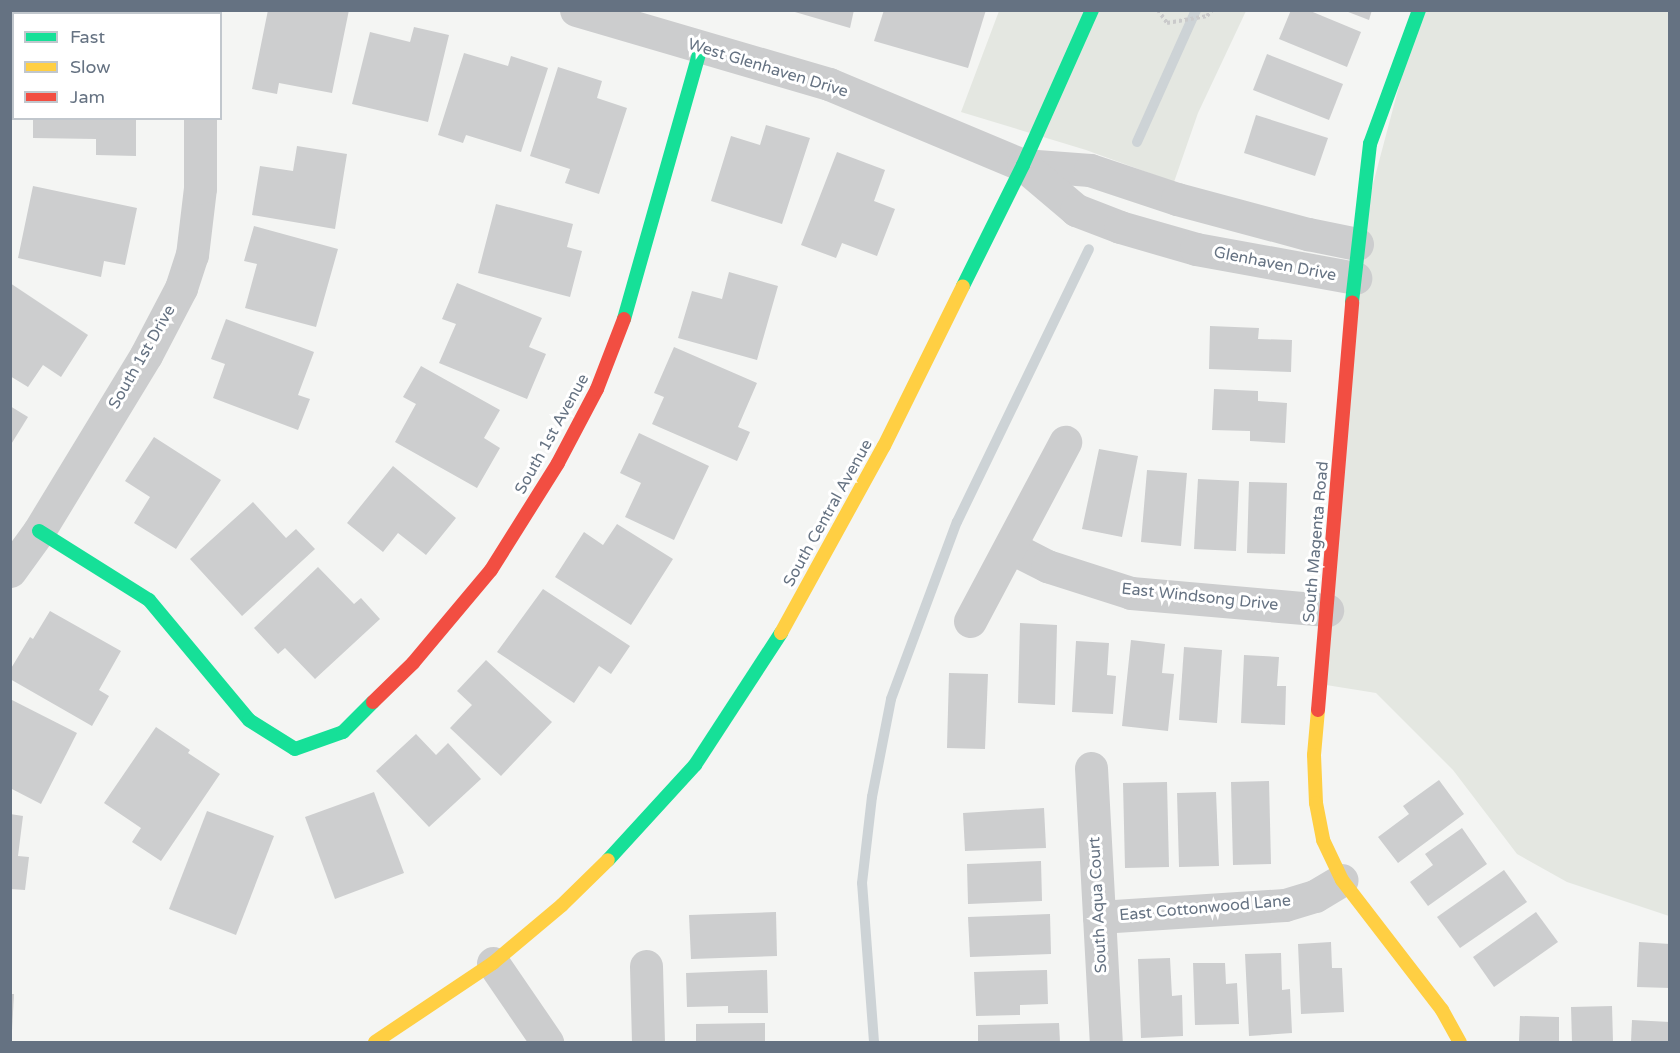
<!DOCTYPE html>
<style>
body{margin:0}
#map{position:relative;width:1680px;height:1053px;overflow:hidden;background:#f4f5f3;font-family:"Varela Round",sans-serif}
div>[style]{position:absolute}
.green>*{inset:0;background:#e4e7e1}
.stream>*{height:10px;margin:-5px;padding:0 5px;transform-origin:5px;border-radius:5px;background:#cdd3d6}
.building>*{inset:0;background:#cdcecf}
.path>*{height:4px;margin-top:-2px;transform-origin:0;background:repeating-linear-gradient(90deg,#cacacb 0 3px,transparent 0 6px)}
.street>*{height:33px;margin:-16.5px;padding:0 16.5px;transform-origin:16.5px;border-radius:16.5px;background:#cccdce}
.fast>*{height:14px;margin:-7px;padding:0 7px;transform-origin:7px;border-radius:7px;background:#16e098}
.slow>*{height:14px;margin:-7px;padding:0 7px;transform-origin:7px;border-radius:7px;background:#ffcf43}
.jam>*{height:14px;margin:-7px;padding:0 7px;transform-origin:7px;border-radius:7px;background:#f24e42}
span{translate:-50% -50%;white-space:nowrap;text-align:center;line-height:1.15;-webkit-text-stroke:6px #fff;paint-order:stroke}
.street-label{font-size:16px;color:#657282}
.frame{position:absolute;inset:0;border:12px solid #657282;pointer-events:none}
.legend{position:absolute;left:12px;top:12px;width:210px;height:108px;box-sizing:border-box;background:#fff;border:2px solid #c1c7cd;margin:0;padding:8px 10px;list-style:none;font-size:18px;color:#657282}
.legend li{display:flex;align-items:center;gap:12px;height:30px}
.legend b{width:30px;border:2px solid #c1c7cd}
</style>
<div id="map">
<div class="green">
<i style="clip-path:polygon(999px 11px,1246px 11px,1198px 113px,1174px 182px,1086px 150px,961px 112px)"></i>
<i style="clip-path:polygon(1419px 11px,1669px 11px,1669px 916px,1567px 882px,1517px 854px,1453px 770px,1376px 693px,1320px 684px,1357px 244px)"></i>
</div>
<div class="stream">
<i style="left:1137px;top:142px;width:145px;rotate:-65.9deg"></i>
<i style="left:874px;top:1042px;width:159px;rotate:-94.3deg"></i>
<i style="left:862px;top:883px;width:87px;rotate:-83.4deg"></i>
<i style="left:872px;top:797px;width:100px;rotate:-79deg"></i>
<i style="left:891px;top:699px;width:189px;rotate:-69.6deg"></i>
<i style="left:957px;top:522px;width:303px;rotate:-64.2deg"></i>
</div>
<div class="building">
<i style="clip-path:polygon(47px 10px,136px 10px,136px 14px,46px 14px)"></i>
<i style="clip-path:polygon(268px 10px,349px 10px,332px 93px,279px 83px,277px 94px,252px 89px)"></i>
<i style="clip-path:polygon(788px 10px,854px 10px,850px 28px)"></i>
<i style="clip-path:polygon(884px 10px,986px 10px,968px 68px,874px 41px)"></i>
<i style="clip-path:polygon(1291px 10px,1308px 10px,1361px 32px,1347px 67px,1279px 39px)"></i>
<i style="clip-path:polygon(1343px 10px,1372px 10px,1369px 20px)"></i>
<i style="clip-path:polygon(414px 27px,449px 35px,428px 122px,352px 104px,370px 32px,410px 42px)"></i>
<i style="clip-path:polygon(464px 53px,508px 66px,511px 56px,548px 68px,521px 152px,466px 135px,463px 143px,438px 135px)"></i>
<i style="clip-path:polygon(1267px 54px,1343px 84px,1329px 120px,1253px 90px)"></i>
<i style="clip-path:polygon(558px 67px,602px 81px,597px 98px,627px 108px,599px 194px,565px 183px,570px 169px,530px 156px)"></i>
<i style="clip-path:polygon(1256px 115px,1328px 138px,1315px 176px,1244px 153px)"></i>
<i style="clip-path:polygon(33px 118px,136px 118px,136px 156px,96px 155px,96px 139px,33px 138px)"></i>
<i style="clip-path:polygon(766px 125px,810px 138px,782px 224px,711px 201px,731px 136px,760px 145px)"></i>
<i style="clip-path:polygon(297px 146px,347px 154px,335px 229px,252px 215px,260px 166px,293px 171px)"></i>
<i style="clip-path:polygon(837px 152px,885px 170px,874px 201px,895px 209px,877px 256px,842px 243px,836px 258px,801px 245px)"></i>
<i style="clip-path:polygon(33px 186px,137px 208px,125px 265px,104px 261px,101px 277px,18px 258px)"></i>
<i style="clip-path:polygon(496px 204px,573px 224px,567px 247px,582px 251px,570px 297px,478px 273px)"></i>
<i style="clip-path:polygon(254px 226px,338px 249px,316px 327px,245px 308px,257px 264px,244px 261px)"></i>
<i style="clip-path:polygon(729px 272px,778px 286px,757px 360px,678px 338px,692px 291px,722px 299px)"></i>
<i style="clip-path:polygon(10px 283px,88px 335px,61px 377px,43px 365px,28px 387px,10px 376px)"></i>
<i style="clip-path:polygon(457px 283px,542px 318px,529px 347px,546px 354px,527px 399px,439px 363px,456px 324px,442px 319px)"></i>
<i style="clip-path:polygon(226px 319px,314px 352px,298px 395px,310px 399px,298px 430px,213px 398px,225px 364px,211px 359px)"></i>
<i style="clip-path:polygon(1210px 326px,1259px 328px,1258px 339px,1292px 340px,1291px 372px,1209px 369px)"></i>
<i style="clip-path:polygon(674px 347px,757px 383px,738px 427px,750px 432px,737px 461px,652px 424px,664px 397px,654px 393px)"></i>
<i style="clip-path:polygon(421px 366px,500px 410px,484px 438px,500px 448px,477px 488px,395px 442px,416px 404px,403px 397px)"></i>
<i style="clip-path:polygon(1214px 389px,1258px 391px,1258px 401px,1287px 403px,1285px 443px,1250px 441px,1250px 431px,1212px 430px)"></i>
<i style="clip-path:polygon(10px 406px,28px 417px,10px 446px)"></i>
<i style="clip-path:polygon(639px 433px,709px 466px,674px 540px,625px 517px,641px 483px,620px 473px)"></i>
<i style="clip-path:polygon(154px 437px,221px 480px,176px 549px,134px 523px,150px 497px,125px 481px)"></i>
<i style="clip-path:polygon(1099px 449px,1138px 456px,1122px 537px,1082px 529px)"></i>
<i style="clip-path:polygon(393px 466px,456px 518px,426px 555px,398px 533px,383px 552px,347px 523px)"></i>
<i style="clip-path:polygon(1147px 470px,1187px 473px,1181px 546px,1141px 542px)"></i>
<i style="clip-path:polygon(1198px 479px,1239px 481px,1236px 551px,1194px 549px)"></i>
<i style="clip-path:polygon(1249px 482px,1287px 483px,1285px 554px,1247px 553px)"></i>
<i style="clip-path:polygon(253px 502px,286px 538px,296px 529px,315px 549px,242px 616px,190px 559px)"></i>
<i style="clip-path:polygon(617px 524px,673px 559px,631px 625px,555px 577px,584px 532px,603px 545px)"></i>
<i style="clip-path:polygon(318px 567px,354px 604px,361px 598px,380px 619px,315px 679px,285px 648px,278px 654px,254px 628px)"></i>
<i style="clip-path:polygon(543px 589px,630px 646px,611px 674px,599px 666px,574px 703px,497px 652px)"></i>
<i style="clip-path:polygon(50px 611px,121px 651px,99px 690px,109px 696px,92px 726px,10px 679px,10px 670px,30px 637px,33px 639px)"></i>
<i style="clip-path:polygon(1020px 623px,1057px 625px,1055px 705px,1018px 703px)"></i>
<i style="clip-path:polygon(1131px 640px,1165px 644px,1162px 673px,1174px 674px,1168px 731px,1122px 726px)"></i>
<i style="clip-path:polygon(1076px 641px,1109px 643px,1107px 675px,1116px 676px,1113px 714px,1072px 712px)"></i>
<i style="clip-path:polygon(1184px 647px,1222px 650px,1217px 723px,1179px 720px)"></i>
<i style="clip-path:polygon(1244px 655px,1279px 657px,1277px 686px,1286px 686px,1285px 725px,1241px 723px)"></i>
<i style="clip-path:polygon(486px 660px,552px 722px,501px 776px,450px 728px,472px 705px,457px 691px)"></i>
<i style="clip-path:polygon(949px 673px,988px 674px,985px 749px,947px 748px)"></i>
<i style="clip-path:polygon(10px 699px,77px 733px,41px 804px,10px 788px)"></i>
<i style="clip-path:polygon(156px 727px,190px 750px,188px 753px,220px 774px,161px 861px,132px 842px,141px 828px,104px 803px)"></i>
<i style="clip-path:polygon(416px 734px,436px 755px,448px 743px,481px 779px,429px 827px,376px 771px)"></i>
<i style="clip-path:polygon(1439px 780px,1464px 814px,1398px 863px,1378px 837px,1409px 814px,1403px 806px)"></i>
<i style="clip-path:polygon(1269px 781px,1271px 864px,1233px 865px,1231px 782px)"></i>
<i style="clip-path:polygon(1167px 782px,1169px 867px,1125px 868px,1123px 783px)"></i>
<i style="clip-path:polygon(374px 792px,404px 873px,335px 899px,305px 817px)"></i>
<i style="clip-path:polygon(1216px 792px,1219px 866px,1179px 867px,1177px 793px)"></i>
<i style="clip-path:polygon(1044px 808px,1046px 848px,965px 851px,963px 813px)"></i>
<i style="clip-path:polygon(207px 811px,274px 836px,236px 935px,169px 909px)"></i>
<i style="clip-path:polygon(10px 814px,23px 816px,18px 856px,29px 857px,25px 890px,10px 889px)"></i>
<i style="clip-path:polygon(1462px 828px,1487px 864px,1428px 906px,1410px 882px,1433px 865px,1425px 854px)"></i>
<i style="clip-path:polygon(1041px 861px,1042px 901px,968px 904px,967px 864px)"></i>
<i style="clip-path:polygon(1504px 870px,1527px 902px,1460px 948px,1437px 917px)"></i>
<i style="clip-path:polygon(776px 912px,777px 956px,691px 959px,689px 915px)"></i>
<i style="clip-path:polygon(1536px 912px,1558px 942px,1494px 987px,1473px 957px)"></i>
<i style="clip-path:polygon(1050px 914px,1051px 954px,970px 957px,968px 917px)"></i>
<i style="clip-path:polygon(1331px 942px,1332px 968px,1342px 968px,1344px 1012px,1301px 1014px,1298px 944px)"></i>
<i style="clip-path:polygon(1639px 942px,1670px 944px,1670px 988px,1637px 987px)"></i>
<i style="clip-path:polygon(1281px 953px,1282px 990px,1290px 989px,1292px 1033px,1249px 1036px,1245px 954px)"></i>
<i style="clip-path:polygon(1170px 958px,1172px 996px,1182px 995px,1183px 1036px,1141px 1038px,1138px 959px)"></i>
<i style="clip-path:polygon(1193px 963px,1225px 963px,1226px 984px,1237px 983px,1239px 1024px,1195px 1025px)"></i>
<i style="clip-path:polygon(767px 970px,768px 1013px,728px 1013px,728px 1006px,687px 1007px,686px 973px)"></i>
<i style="clip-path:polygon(1047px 970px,1048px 1004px,1020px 1005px,1020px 1015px,976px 1016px,974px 972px)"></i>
<i style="clip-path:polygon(10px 994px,14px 994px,12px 1031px,10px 1031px)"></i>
<i style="clip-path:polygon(1612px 1006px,1613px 1042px,1572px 1042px,1571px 1007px)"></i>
<i style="clip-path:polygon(1520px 1016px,1559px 1017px,1559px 1042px,1519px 1042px)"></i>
<i style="clip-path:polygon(1632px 1020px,1670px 1022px,1670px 1042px,1631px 1042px)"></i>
<i style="clip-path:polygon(765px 1023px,765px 1042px,696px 1042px,696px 1024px)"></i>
<i style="clip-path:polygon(1059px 1023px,1060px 1042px,978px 1042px,978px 1025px)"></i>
</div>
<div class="path">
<i style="left:1158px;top:10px;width:16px;rotate:55deg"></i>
<i style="left:1167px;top:23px;width:41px;rotate:-9.9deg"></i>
<i style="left:1207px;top:16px;width:8px;rotate:-50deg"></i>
</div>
<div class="street">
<i style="left:576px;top:10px;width:264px;rotate:16.3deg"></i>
<i style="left:829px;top:84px;width:210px;rotate:22.7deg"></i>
<i style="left:1023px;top:165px;width:67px;rotate:4.3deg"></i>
<i style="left:1090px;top:170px;width:92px;rotate:18.4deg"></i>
<i style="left:1177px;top:199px;width:136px;rotate:15deg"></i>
<i style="left:1308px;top:234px;width:50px;rotate:11.5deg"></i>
<i style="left:201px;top:14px;width:4px;rotate:-90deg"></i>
<i style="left:1023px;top:165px;width:70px;rotate:40.3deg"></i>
<i style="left:1076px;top:210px;width:47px;rotate:21.1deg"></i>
<i style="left:1120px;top:227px;width:79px;rotate:16.1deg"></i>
<i style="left:1196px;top:249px;width:162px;rotate:10.3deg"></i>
<i style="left:1010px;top:547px;width:42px;rotate:27.2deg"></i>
<i style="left:1047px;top:566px;width:88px;rotate:17.8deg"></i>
<i style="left:1131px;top:593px;width:197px;rotate:5deg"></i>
<i style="left:10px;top:571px;width:49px;rotate:-54.1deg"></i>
<i style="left:39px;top:531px;width:206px;rotate:-58.7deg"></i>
<i style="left:146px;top:355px;width:76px;rotate:-62.4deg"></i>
<i style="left:181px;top:288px;width:35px;rotate:-72deg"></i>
<i style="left:192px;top:255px;width:67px;rotate:-83.2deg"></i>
<i style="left:200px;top:188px;width:70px;rotate:-90deg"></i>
<i style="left:970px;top:621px;width:203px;rotate:-62deg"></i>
<i style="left:1091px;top:768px;width:274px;rotate:86.9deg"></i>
<i style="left:1099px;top:917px;width:186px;rotate:-3.7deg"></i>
<i style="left:1285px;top:905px;width:31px;rotate:-17deg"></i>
<i style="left:1315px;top:896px;width:31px;rotate:-31deg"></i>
<i style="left:493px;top:963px;width:96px;rotate:55.6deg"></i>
<i style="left:646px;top:966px;width:76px;rotate:88.5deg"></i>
</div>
<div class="fast">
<i style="left:963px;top:286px;width:135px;rotate:-63.6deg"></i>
<i style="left:1023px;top:165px;width:170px;rotate:-66deg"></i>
<i style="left:1352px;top:302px;width:159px;rotate:-83.5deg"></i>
<i style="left:1370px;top:144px;width:143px;rotate:-69.9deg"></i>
<i style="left:624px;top:319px;width:283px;rotate:-74.2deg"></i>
<i style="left:39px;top:531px;width:130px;rotate:32.1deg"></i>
<i style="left:149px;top:600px;width:156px;rotate:50.2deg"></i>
<i style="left:249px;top:720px;width:54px;rotate:32.2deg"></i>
<i style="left:295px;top:749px;width:51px;rotate:-19.5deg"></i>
<i style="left:343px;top:732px;width:42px;rotate:-45deg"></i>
<i style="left:608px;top:860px;width:129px;rotate:-47.5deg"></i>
<i style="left:695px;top:765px;width:158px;rotate:-56.9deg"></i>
</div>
<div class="slow">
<i style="left:781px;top:633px;width:213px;rotate:-61.2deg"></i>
<i style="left:884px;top:446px;width:178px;rotate:-63.7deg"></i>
<i style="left:1318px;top:710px;width:45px;rotate:95.1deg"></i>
<i style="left:1314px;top:755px;width:48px;rotate:87.6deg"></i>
<i style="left:1316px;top:803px;width:38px;rotate:79deg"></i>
<i style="left:1323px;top:840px;width:44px;rotate:64.6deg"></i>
<i style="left:1342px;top:880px;width:164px;rotate:52.4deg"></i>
<i style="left:1442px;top:1010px;width:37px;rotate:61deg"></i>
<i style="left:375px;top:1042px;width:142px;rotate:-33.8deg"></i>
<i style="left:493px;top:963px;width:90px;rotate:-40deg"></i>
<i style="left:562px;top:905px;width:64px;rotate:-44.4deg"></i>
</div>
<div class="jam">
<i style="left:373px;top:702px;width:56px;rotate:-44.3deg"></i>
<i style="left:413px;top:663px;width:121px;rotate:-50deg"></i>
<i style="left:491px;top:570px;width:126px;rotate:-57.9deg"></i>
<i style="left:558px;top:463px;width:84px;rotate:-62.2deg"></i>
<i style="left:597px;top:389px;width:75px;rotate:-68.9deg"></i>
<i style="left:1318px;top:710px;width:409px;rotate:-85.2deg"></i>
</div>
<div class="street-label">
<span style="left:768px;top:68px;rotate:17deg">West Glenhaven Drive</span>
<span style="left:1275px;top:264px;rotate:11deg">Glenhaven Drive</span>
<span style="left:142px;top:357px;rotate:-60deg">South 1st Drive</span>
<span style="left:552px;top:434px;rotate:-61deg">South 1st Avenue</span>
<span style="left:828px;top:513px;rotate:-61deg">South Central Avenue</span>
<span style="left:1316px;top:542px;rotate:-85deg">South Magenta Road</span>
<span style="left:1200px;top:597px;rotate:6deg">East Windsong Drive</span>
<span style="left:1098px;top:905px;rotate:-93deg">South Aqua Court</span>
<span style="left:1205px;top:908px;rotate:-5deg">East Cottonwood Lane</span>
</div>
<div class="frame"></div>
<ul class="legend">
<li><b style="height:8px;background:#16e098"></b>Fast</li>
<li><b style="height:8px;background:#ffcf43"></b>Slow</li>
<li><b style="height:8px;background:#f24e42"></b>Jam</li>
</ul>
</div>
